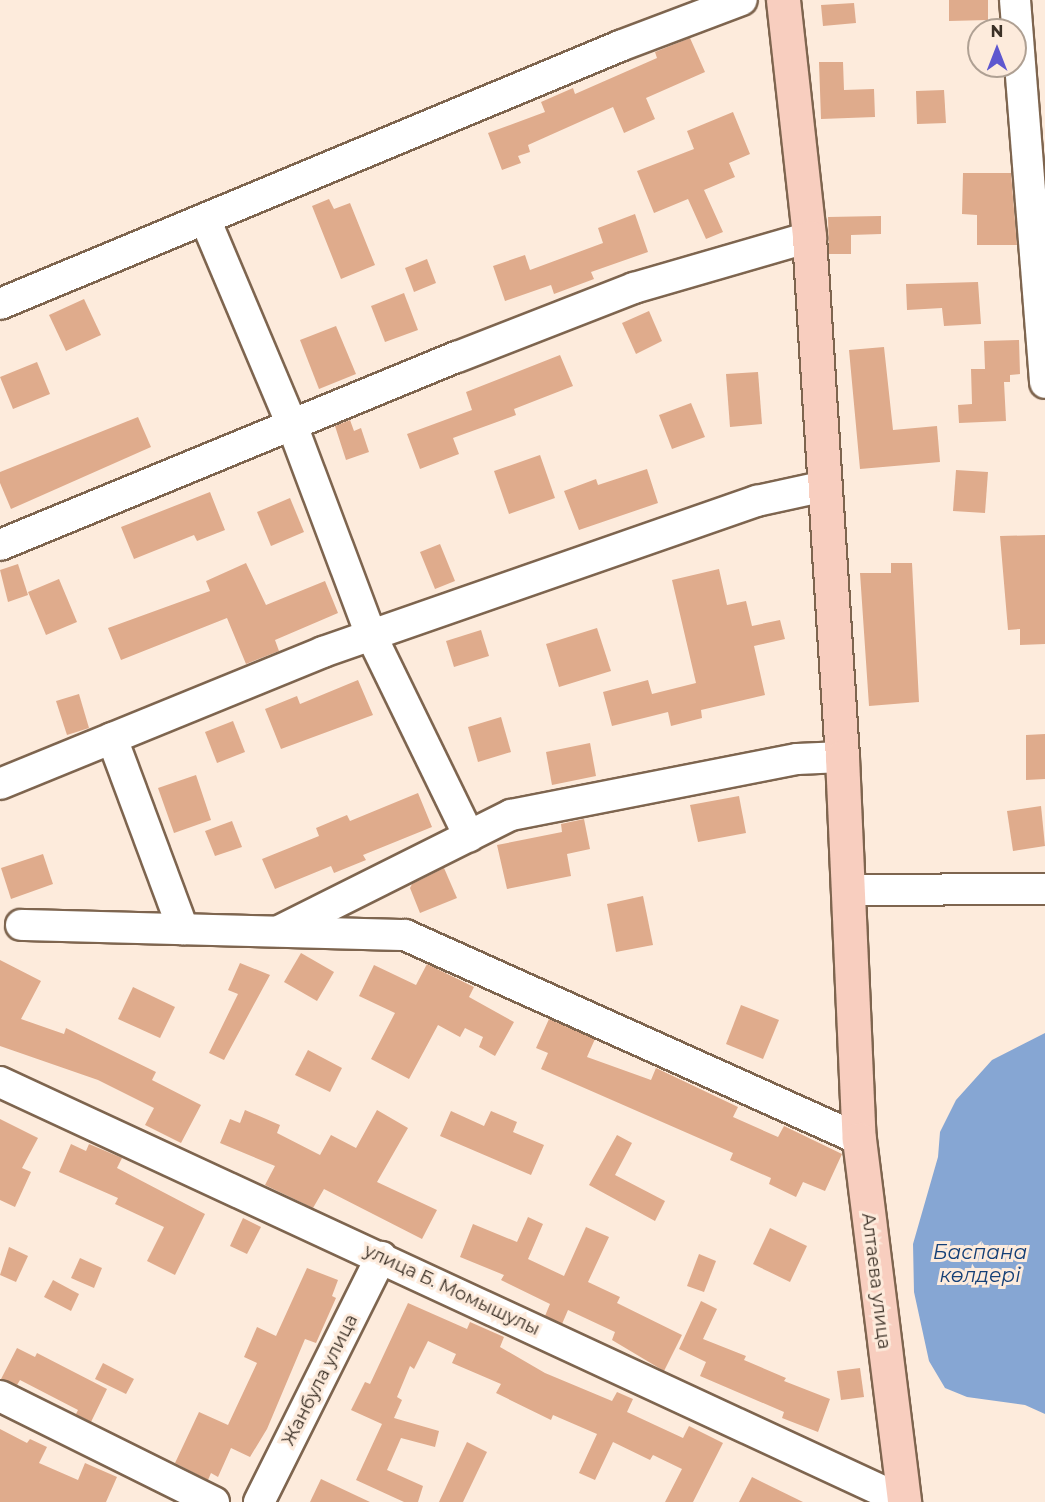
<!DOCTYPE html>
<meta charset="utf-8">
<style>
body{margin:0}
#map{position:relative;width:1045px;height:1502px;overflow:hidden;background:#fdebdc;font-family:Montserrat,sans-serif}
div>[style]{position:absolute}
.water>*{inset:0;background:#86a6d3}
.building>*{inset:0;background:#dfab8c}
.roads{filter:drop-shadow(2px 0 #7e654f) drop-shadow(-2px 0 #7e654f) drop-shadow(0 2px #7e654f) drop-shadow(0 -2px #7e654f)}
.minor>*{height:30px;margin:-15px;padding:0 15px;transform-origin:15px;border-radius:15px;background:#fff}
.major>*{height:33px;margin:-16.5px;padding:0 16.5px;transform-origin:16.5px;border-radius:16.5px;background:#f8cebf}
span{translate:-50% -50%;white-space:nowrap;text-align:center;line-height:1.15;-webkit-text-stroke:6px #fdebdc;paint-order:stroke}
.street-label{font-size:18px;color:#3b3026}
.water-label{font-size:20px;color:#143f76;font-style:italic}
.north{position:absolute;left:967px;top:18px;width:60px;height:60px;box-sizing:border-box;background:#fdebdc;border:2px solid #afa093;border-radius:50%;rotate:0deg;font-size:16px;font-weight:700;line-height:24px;text-align:center;color:#3b3026}
.north::after{content:'';display:block;margin:auto;width:21px;height:27px;background:#5e57cf;clip-path:polygon(50% 0,100% 100%,50% 72%,0 100%)}
</style>
<div id="map">
<div class="water">
<i style="clip-path:polygon(1045px 1033px,1045px 1414px,1025px 1405px,967px 1397px,945px 1388px,929px 1361px,914px 1292px,913px 1244px,938px 1157px,940px 1132px,956px 1100px,992px 1060px)"></i>
</div>
<div class="building">
<i style="clip-path:polygon(949px 0,988px 0,988px 20px,949px 21px)"></i>
<i style="clip-path:polygon(854px 3px,856px 23px,823px 26px,821px 5px)"></i>
<i style="clip-path:polygon(690px 38px,705px 72px,646px 98px,655px 119px,624px 133px,613px 107px,528px 145px,530px 152px,518px 156px,521px 163px,502px 170px,488px 133px,545px 112px,541px 102px,573px 88px,575px 94px,657px 58px,655px 52px)"></i>
<i style="clip-path:polygon(819px 62px,843px 62px,844px 90px,874px 89px,875px 117px,821px 119px)"></i>
<i style="clip-path:polygon(944px 90px,946px 123px,917px 124px,916px 91px)"></i>
<i style="clip-path:polygon(733px 112px,750px 154px,729px 163px,735px 177px,704px 190px,723px 232px,706px 239px,688px 199px,654px 213px,637px 171px,694px 149px,687px 131px)"></i>
<i style="clip-path:polygon(963px 173px,1011px 173px,1017px 245px,977px 245px,977px 215px,962px 214px)"></i>
<i style="clip-path:polygon(329px 199px,334px 209px,350px 203px,375px 265px,341px 279px,312px 206px)"></i>
<i style="clip-path:polygon(635px 214px,648px 252px,591px 272px,594px 279px,554px 294px,551px 285px,505px 301px,493px 266px,525px 255px,530px 270px,603px 243px,598px 228px)"></i>
<i style="clip-path:polygon(881px 216px,881px 234px,851px 235px,851px 254px,829px 254px,828px 217px)"></i>
<i style="clip-path:polygon(427px 259px,436px 283px,414px 292px,405px 268px)"></i>
<i style="clip-path:polygon(978px 282px,981px 324px,944px 326px,942px 308px,907px 310px,906px 284px)"></i>
<i style="clip-path:polygon(404px 293px,418px 330px,385px 342px,371px 306px)"></i>
<i style="clip-path:polygon(84px 299px,101px 335px,66px 351px,49px 315px)"></i>
<i style="clip-path:polygon(649px 311px,662px 341px,636px 354px,622px 323px)"></i>
<i style="clip-path:polygon(336px 326px,356px 374px,319px 389px,300px 340px)"></i>
<i style="clip-path:polygon(1019px 340px,1020px 374px,1010px 375px,1010px 382px,1004px 382px,1006px 421px,959px 423px,958px 405px,972px 404px,971px 369px,985px 369px,984px 341px)"></i>
<i style="clip-path:polygon(884px 347px,893px 430px,937px 426px,940px 462px,860px 469px,849px 350px)"></i>
<i style="clip-path:polygon(560px 355px,573px 386px,514px 409px,516px 415px,453px 438px,459px 454px,420px 469px,407px 434px,472px 410px,466px 392px)"></i>
<i style="clip-path:polygon(37px 362px,50px 394px,13px 409px,0 377px)"></i>
<i style="clip-path:polygon(758px 372px,762px 424px,730px 427px,726px 374px)"></i>
<i style="clip-path:polygon(691px 403px,705px 437px,672px 449px,659px 415px)"></i>
<i style="clip-path:polygon(138px 417px,151px 447px,11px 509px,0 483px,0 472px)"></i>
<i style="clip-path:polygon(350px 420px,354px 431px,361px 428px,369px 452px,346px 460px,335px 426px)"></i>
<i style="clip-path:polygon(540px 455px,555px 498px,509px 514px,494px 471px)"></i>
<i style="clip-path:polygon(647px 469px,658px 503px,579px 530px,564px 491px,596px 479px,598px 485px)"></i>
<i style="clip-path:polygon(956px 470px,988px 472px,985px 513px,953px 511px)"></i>
<i style="clip-path:polygon(210px 492px,225px 530px,197px 541px,194px 535px,134px 559px,121px 527px)"></i>
<i style="clip-path:polygon(290px 498px,304px 532px,271px 546px,257px 512px)"></i>
<i style="clip-path:polygon(1045px 535px,1045px 644px,1020px 645px,1020px 629px,1008px 630px,1000px 536px)"></i>
<i style="clip-path:polygon(440px 544px,455px 581px,435px 589px,420px 552px)"></i>
<i style="clip-path:polygon(246px 563px,266px 605px,325px 581px,338px 613px,275px 640px,279px 651px,246px 664px,227px 618px,121px 660px,108px 628px,210px 591px,206px 581px)"></i>
<i style="clip-path:polygon(891px 563px,912px 563px,919px 702px,869px 706px,860px 573px,891px 573px)"></i>
<i style="clip-path:polygon(18px 564px,28px 595px,8px 602px,0 570px)"></i>
<i style="clip-path:polygon(719px 569px,727px 605px,746px 601px,752px 626px,780px 620px,785px 639px,754px 646px,765px 695px,701px 710px,702px 718px,671px 726px,668px 712px,612px 726px,603px 692px,648px 680px,652px 694px,696px 683px,672px 580px)"></i>
<i style="clip-path:polygon(59px 579px,77px 622px,46px 635px,28px 592px)"></i>
<i style="clip-path:polygon(597px 628px,611px 671px,559px 687px,546px 644px)"></i>
<i style="clip-path:polygon(481px 630px,489px 656px,454px 667px,446px 641px)"></i>
<i style="clip-path:polygon(358px 680px,373px 715px,281px 749px,265px 709px,297px 696px,300px 704px)"></i>
<i style="clip-path:polygon(79px 694px,89px 728px,67px 735px,56px 701px)"></i>
<i style="clip-path:polygon(501px 717px,511px 752px,478px 762px,468px 727px)"></i>
<i style="clip-path:polygon(233px 721px,245px 752px,217px 763px,205px 732px)"></i>
<i style="clip-path:polygon(1045px 734px,1045px 779px,1026px 780px,1026px 735px)"></i>
<i style="clip-path:polygon(590px 743px,596px 776px,552px 785px,546px 752px)"></i>
<i style="clip-path:polygon(196px 775px,211px 820px,174px 833px,158px 788px)"></i>
<i style="clip-path:polygon(418px 793px,432px 827px,363px 855px,366px 860px,334px 873px,331px 866px,275px 889px,262px 859px,319px 836px,316px 828px,347px 815px,350px 821px)"></i>
<i style="clip-path:polygon(739px 796px,746px 833px,698px 842px,690px 805px)"></i>
<i style="clip-path:polygon(1041px 806px,1045px 846px,1013px 851px,1007px 811px)"></i>
<i style="clip-path:polygon(584px 819px,590px 849px,567px 854px,571px 876px,507px 889px,497px 845px,562px 832px,561px 824px)"></i>
<i style="clip-path:polygon(232px 821px,242px 847px,215px 856px,205px 831px)"></i>
<i style="clip-path:polygon(43px 854px,53px 884px,11px 899px,1px 868px)"></i>
<i style="clip-path:polygon(444px 868px,457px 898px,420px 913px,410px 888px,412px 884px)"></i>
<i style="clip-path:polygon(643px 896px,653px 945px,616px 952px,607px 904px)"></i>
<i style="clip-path:polygon(301px 953px,334px 972px,317px 1001px,284px 982px)"></i>
<i style="clip-path:polygon(0 960px,41px 981px,21px 1019px,64px 1034px,66px 1028px,156px 1072px,152px 1080px,201px 1105px,181px 1143px,145px 1125px,154px 1108px,98px 1080px,0 1046px)"></i>
<i style="clip-path:polygon(240px 963px,270px 975px,224px 1060px,209px 1053px,238px 994px,228px 990px)"></i>
<i style="clip-path:polygon(427px 964px,474px 987px,469px 997px,514px 1022px,495px 1056px,479px 1047px,483px 1037px,465px 1028px,460px 1037px,438px 1025px,409px 1079px,371px 1059px,395px 1013px,359px 996px,374px 965px,416px 985px)"></i>
<i style="clip-path:polygon(133px 987px,175px 1007px,160px 1038px,118px 1019px)"></i>
<i style="clip-path:polygon(741px 1005px,779px 1020px,763px 1059px,726px 1044px)"></i>
<i style="clip-path:polygon(549px 1019px,595px 1039px,587px 1057px,651px 1080px,656px 1068px,738px 1107px,733px 1117px,778px 1137px,784px 1126px,842px 1154px,825px 1191px,803px 1182px,796px 1197px,769px 1184px,771px 1178px,730px 1160px,733px 1153px,541px 1069px,548px 1053px,536px 1048px)"></i>
<i style="clip-path:polygon(308px 1050px,342px 1068px,330px 1092px,295px 1075px)"></i>
<i style="clip-path:polygon(245px 1110px,280px 1125px,277px 1133px,320px 1155px,331px 1135px,356px 1148px,377px 1110px,408px 1128px,377px 1182px,437px 1210px,422px 1239px,324px 1189px,313px 1208px,265px 1185px,275px 1166px,220px 1143px,230px 1119px,240px 1123px)"></i>
<i style="clip-path:polygon(451px 1111px,484px 1126px,491px 1111px,517px 1122px,513px 1132px,544px 1145px,531px 1175px,440px 1136px)"></i>
<i style="clip-path:polygon(0 1119px,38px 1138px,22px 1168px,31px 1172px,15px 1207px,0 1200px)"></i>
<i style="clip-path:polygon(617px 1135px,632px 1143px,615px 1175px,665px 1201px,655px 1221px,589px 1185px)"></i>
<i style="clip-path:polygon(71px 1144px,86px 1151px,89px 1144px,122px 1158px,117px 1168px,205px 1214px,175px 1275px,147px 1261px,164px 1227px,115px 1204px,118px 1198px,59px 1172px)"></i>
<i style="clip-path:polygon(528px 1217px,543px 1224px,528px 1259px,564px 1276px,586px 1227px,609px 1237px,588px 1282px,620px 1297px,617px 1303px,682px 1335px,664px 1371px,612px 1340px,615px 1332px,568px 1310px,562px 1324px,545px 1316px,550px 1304px,501px 1280px,504px 1275px,460px 1257px,473px 1224px,517px 1242px)"></i>
<i style="clip-path:polygon(243px 1218px,261px 1227px,247px 1254px,230px 1246px)"></i>
<i style="clip-path:polygon(770px 1228px,807px 1246px,790px 1282px,753px 1264px)"></i>
<i style="clip-path:polygon(9px 1247px,28px 1256px,16px 1282px,0 1275px)"></i>
<i style="clip-path:polygon(699px 1254px,716px 1261px,704px 1292px,687px 1286px)"></i>
<i style="clip-path:polygon(80px 1258px,102px 1268px,94px 1288px,71px 1278px)"></i>
<i style="clip-path:polygon(307px 1268px,338px 1280px,332px 1296px,336px 1298px,316px 1343px,305px 1339px,267px 1429px,250px 1457px,231px 1448px,218px 1477px,211px 1473px,208px 1480px,175px 1463px,199px 1412px,228px 1425px,257px 1363px,244px 1357px,257px 1327px,276px 1336px)"></i>
<i style="clip-path:polygon(53px 1280px,79px 1294px,71px 1311px,44px 1297px)"></i>
<i style="clip-path:polygon(701px 1301px,717px 1309px,703px 1339px,746px 1356px,744px 1360px,786px 1378px,784px 1381px,830px 1399px,818px 1432px,782px 1418px,784px 1412px,700px 1376px,706px 1362px,679px 1349px)"></i>
<i style="clip-path:polygon(408px 1303px,467px 1329px,470px 1322px,504px 1337px,500px 1347px,545px 1373px,612px 1401px,617px 1392px,633px 1399px,627px 1412px,683px 1438px,689px 1426px,723px 1443px,693px 1502px,665px 1502px,682px 1469px,653px 1455px,650px 1460px,613px 1442px,595px 1480px,579px 1473px,597px 1434px,553px 1415px,551px 1420px,496px 1393px,501px 1384px,452px 1363px,456px 1354px,428px 1341px,414px 1369px,410px 1366px,397px 1397px,402px 1400px,394px 1418px,439px 1431px,435px 1447px,401px 1438px,387px 1470px,423px 1486px,418px 1502px,404px 1502px,356px 1480px,382px 1424px,351px 1410px,365px 1382px,370px 1384px)"></i>
<i style="clip-path:polygon(17px 1348px,35px 1357px,37px 1353px,107px 1389px,91px 1422px,76px 1414px,78px 1410px,20px 1380px,17px 1385px,1px 1379px)"></i>
<i style="clip-path:polygon(103px 1363px,134px 1379px,126px 1394px,95px 1379px)"></i>
<i style="clip-path:polygon(860px 1368px,864px 1397px,841px 1400px,837px 1371px)"></i>
<i style="clip-path:polygon(0 1429px,27px 1443px,30px 1439px,47px 1447px,39px 1463px,78px 1480px,85px 1463px,117px 1477px,106px 1502px,0 1502px)"></i>
<i style="clip-path:polygon(467px 1442px,487px 1452px,463px 1502px,439px 1502px)"></i>
<i style="clip-path:polygon(752px 1477px,803px 1502px,739px 1502px)"></i>
<i style="clip-path:polygon(321px 1479px,370px 1502px,310px 1502px)"></i>
</div>
<div class="roads">
<div class="minor">
<i style="left:1015px;top:0;width:384px;rotate:85.5deg"></i>
<i style="left:205px;top:219px;width:224px;rotate:67.1deg"></i>
<i style="left:292px;top:425px;width:224px;rotate:69.4deg"></i>
<i style="left:371px;top:635px;width:224px;rotate:64deg"></i>
<i style="left:0;top:304px;width:672px;rotate:-22.59deg"></i>
<i style="left:620px;top:46px;width:130px;rotate:-20.7deg"></i>
<i style="left:0;top:545px;width:494px;rotate:-22.4deg"></i>
<i style="left:457px;top:357px;width:190px;rotate:-21.3deg"></i>
<i style="left:634px;top:288px;width:182px;rotate:-16.2deg"></i>
<i style="left:112px;top:738px;width:204px;rotate:69.6deg"></i>
<i style="left:0;top:784px;width:349px;rotate:-22.2deg"></i>
<i style="left:323px;top:652px;width:460px;rotate:-19.2deg"></i>
<i style="left:757px;top:501px;width:71px;rotate:-12.3deg"></i>
<i style="left:848px;top:890px;width:197px;rotate:-0.3deg"></i>
<i style="left:21px;top:925px;width:384px;rotate:1.5deg"></i>
<i style="left:405px;top:935px;width:498px;rotate:24.2deg"></i>
<i style="left:279px;top:931px;width:259px;rotate:-26.6deg"></i>
<i style="left:511px;top:815px;width:291px;rotate:-11.1deg"></i>
<i style="left:797px;top:759px;width:45px;rotate:-2.5deg"></i>
<i style="left:0;top:1082px;width:996px;rotate:24.87deg"></i>
<i style="left:0;top:1396px;width:239px;rotate:26.4deg"></i>
<i style="left:259px;top:1502px;width:274px;rotate:-63.5deg"></i>
</div>
<div class="major">
<i style="left:783px;top:0;width:238px;rotate:83.7deg"></i>
<i style="left:809px;top:237px;width:521px;rotate:86.37deg"></i>
<i style="left:842px;top:757px;width:382px;rotate:87.5deg"></i>
<i style="left:859px;top:1139px;width:366px;rotate:82.9deg"></i>
</div>
</div>
<div class="street-label">
<span style="left:876px;top:1281px;rotate:83deg">Алтаева улица</span>
<span style="left:452px;top:1290px;rotate:25deg">улица Б. Момышулы</span>
<span style="left:320px;top:1380px;rotate:-63deg">Жанбула улица</span>
</div>
<div class="water-label">
<span style="left:980px;top:1264px">Баспана<br>көлдері</span>
</div>
<div class="north">N</div>
</div>
